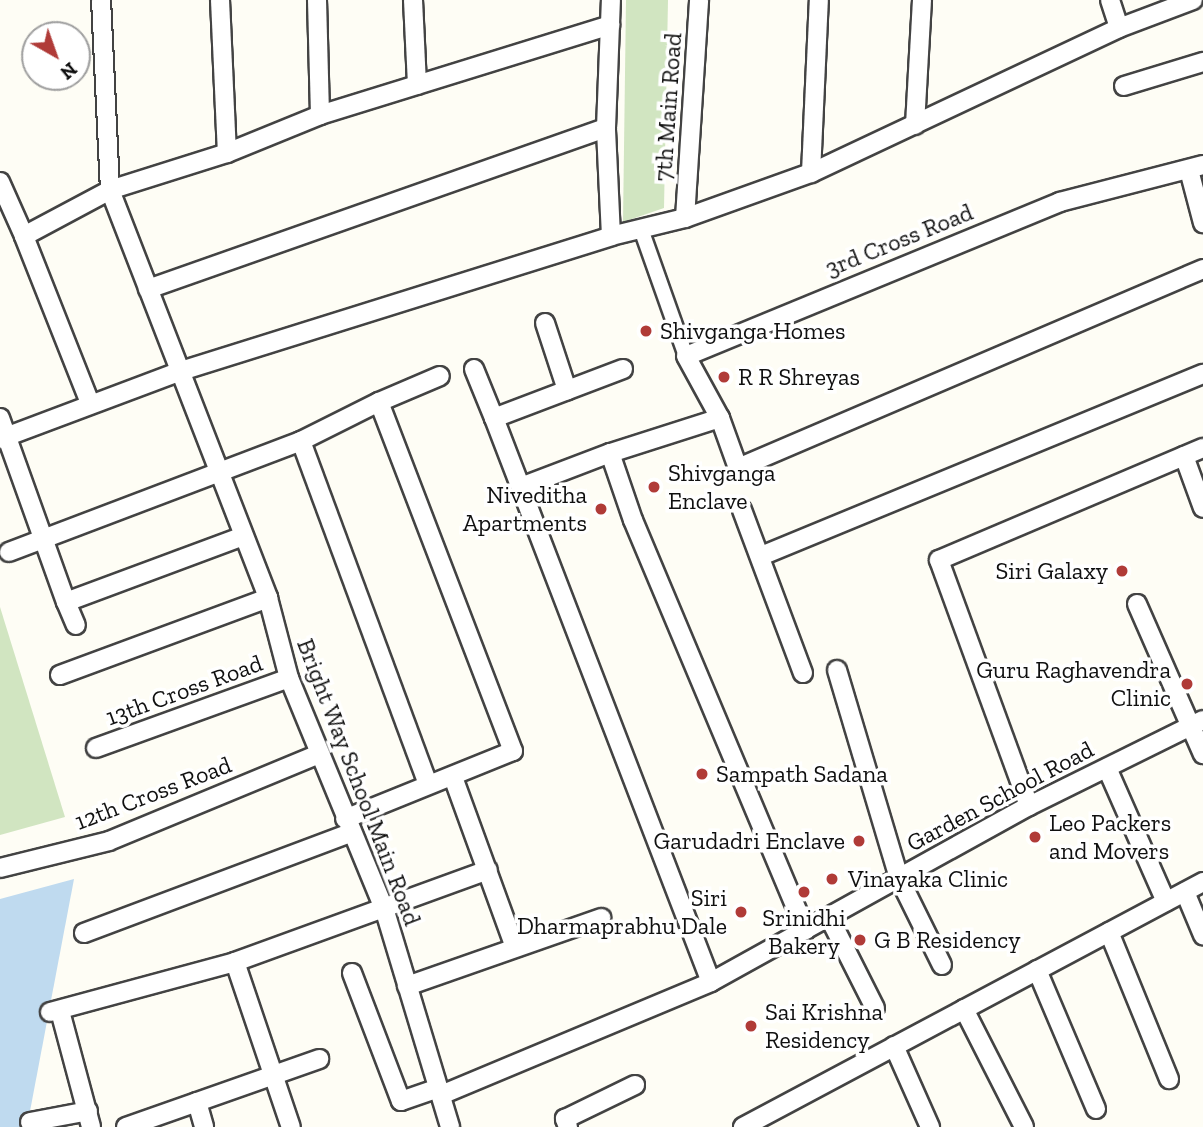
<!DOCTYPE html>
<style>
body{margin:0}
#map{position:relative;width:1203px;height:1127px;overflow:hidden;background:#fefdf5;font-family:"Zilla Slab",serif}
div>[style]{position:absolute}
.green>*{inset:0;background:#d1e5c1}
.water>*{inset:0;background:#bfdaef}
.roads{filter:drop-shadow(2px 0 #434343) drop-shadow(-2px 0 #434343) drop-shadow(0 2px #434343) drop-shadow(0 -2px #434343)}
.pedestrian>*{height:14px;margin:-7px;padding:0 7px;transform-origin:7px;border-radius:7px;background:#fff}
.minor>*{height:18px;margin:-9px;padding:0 9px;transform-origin:9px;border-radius:9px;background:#fff}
.dots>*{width:19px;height:19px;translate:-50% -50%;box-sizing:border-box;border:4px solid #fff;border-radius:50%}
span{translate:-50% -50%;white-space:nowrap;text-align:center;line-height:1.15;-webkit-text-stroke:7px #fff;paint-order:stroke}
.street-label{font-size:24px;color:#101010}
.poi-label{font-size:24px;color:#101010}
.left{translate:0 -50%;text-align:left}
.right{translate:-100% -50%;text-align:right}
.north{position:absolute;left:21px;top:21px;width:70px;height:70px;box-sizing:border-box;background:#fff;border:2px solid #9f9f9f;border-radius:50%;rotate:140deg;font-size:19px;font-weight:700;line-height:28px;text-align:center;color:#101010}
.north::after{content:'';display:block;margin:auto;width:24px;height:32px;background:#b03b38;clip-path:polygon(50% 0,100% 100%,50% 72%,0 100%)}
</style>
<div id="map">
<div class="green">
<i style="clip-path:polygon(626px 0,668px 0,664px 208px,623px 222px)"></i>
<i style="clip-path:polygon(0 607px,65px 817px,0 835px)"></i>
</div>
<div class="water">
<i style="clip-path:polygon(74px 879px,27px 1127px,0 1127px,0 899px)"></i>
</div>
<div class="roads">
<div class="pedestrian">
<i style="left:641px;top:229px;width:135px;rotate:70.5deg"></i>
</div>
<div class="minor">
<i style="left:220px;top:0;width:153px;rotate:87.4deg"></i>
<i style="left:227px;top:153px;width:123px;rotate:162.5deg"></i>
<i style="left:110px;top:190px;width:438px;rotate:68.8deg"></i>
<i style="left:268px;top:598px;width:83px;rotate:75.3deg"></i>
<i style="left:289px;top:678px;width:249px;rotate:67.6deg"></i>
<i style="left:384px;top:908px;width:229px;rotate:73.2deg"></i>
<i style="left:317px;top:0;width:115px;rotate:88.5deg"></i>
<i style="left:413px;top:0;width:85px;rotate:87.3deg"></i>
<i style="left:1110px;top:0;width:29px;rotate:72deg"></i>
<i style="left:1124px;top:86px;width:83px;rotate:-16.9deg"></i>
<i style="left:915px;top:125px;width:125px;rotate:-86.8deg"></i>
<i style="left:227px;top:153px;width:100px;rotate:-22.2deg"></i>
<i style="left:320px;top:115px;width:304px;rotate:-17.2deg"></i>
<i style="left:1203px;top:165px;width:148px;rotate:165.5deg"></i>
<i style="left:1060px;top:202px;width:404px;rotate:157.6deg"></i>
<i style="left:686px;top:356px;width:71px;rotate:61.3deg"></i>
<i style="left:720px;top:418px;width:53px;rotate:70.2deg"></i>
<i style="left:738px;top:468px;width:506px;rotate:-23.17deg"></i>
<i style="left:1189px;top:170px;width:55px;rotate:75.2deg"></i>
<i style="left:811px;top:173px;width:173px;rotate:-87.4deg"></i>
<i style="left:0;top:182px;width:59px;rotate:66deg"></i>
<i style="left:685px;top:218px;width:218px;rotate:-86.3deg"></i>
<i style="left:611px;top:236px;width:108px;rotate:-92.7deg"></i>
<i style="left:606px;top:128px;width:128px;rotate:-87.8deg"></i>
<i style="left:148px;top:289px;width:485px;rotate:-19.4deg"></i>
<i style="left:545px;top:323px;width:71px;rotate:71.8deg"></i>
<i style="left:474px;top:369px;width:53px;rotate:67.8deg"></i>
<i style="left:623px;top:369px;width:138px;rotate:159.2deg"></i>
<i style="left:494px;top:418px;width:604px;rotate:68.96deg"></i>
<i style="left:379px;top:402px;width:66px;rotate:-23.1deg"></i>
<i style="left:90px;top:403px;width:180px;rotate:-111.6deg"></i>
<i style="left:24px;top:236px;width:98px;rotate:-28.1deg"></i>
<i style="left:110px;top:190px;width:190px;rotate:-92.7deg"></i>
<i style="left:0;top:418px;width:195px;rotate:70.3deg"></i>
<i style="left:66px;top:602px;width:189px;rotate:-20.4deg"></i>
<i style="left:720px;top:418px;width:115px;rotate:162.3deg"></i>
<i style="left:610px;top:453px;width:71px;rotate:71.1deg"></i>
<i style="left:633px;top:520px;width:445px;rotate:67.2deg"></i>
<i style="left:0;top:439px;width:190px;rotate:-20.6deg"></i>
<i style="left:178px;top:372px;width:454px;rotate:-17.4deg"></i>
<i style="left:611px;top:236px;width:76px;rotate:-13.7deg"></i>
<i style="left:685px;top:218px;width:134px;rotate:-19.7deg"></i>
<i style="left:811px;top:173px;width:340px;rotate:-25.2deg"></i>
<i style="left:1119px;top:28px;width:79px;rotate:-20.7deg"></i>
<i style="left:301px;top:441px;width:366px;rotate:69.7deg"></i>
<i style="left:1184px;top:456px;width:55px;rotate:69.9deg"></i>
<i style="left:521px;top:487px;width:95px;rotate:-20.9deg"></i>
<i style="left:742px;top:510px;width:174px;rotate:69.5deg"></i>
<i style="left:9px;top:552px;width:312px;rotate:-20.8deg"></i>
<i style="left:301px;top:441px;width:87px;rotate:-26.6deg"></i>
<i style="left:379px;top:402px;width:374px;rotate:69deg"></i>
<i style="left:513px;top:751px;width:181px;rotate:158deg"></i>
<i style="left:761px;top:556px;width:478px;rotate:-22.4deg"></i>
<i style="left:66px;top:602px;width:25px;rotate:67deg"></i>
<i style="left:1137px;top:604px;width:164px;rotate:66.3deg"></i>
<i style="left:837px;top:670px;width:217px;rotate:73.4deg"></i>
<i style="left:899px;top:878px;width:97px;rotate:63.7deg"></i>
<i style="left:60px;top:675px;width:222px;rotate:-20.3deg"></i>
<i style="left:96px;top:748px;width:205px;rotate:-19.9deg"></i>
<i style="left:1107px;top:768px;width:146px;rotate:66.2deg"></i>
<i style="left:453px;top:777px;width:181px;rotate:70deg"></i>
<i style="left:1029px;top:806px;width:262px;rotate:-110.1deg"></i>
<i style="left:939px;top:560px;width:287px;rotate:-23deg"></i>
<i style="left:0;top:868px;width:112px;rotate:-13.9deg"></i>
<i style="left:109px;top:841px;width:227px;rotate:-22.5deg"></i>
<i style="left:1185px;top:892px;width:47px;rotate:67.3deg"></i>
<i style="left:829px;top:917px;width:102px;rotate:63.2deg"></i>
<i style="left:1109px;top:932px;width:159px;rotate:67.8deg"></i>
<i style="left:84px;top:933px;width:284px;rotate:-20.6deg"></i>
<i style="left:235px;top:962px;width:174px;rotate:71.3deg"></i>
<i style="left:1037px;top:970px;width:151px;rotate:67deg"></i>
<i style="left:352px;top:973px;width:137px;rotate:69.1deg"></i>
<i style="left:401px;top:1101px;width:39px;rotate:-19deg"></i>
<i style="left:407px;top:986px;width:206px;rotate:-19.3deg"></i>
<i style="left:964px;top:1009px;width:132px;rotate:63deg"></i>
<i style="left:60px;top:1011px;width:120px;rotate:75deg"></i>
<i style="left:50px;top:1012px;width:192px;rotate:-15.1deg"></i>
<i style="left:235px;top:962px;width:269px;rotate:-20deg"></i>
<i style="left:894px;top:1046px;width:89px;rotate:66deg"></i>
<i style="left:441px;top:1095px;width:293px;rotate:-22.7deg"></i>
<i style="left:711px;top:982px;width:363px;rotate:-29deg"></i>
<i style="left:1029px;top:806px;width:194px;rotate:-26.3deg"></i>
<i style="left:197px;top:1102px;width:26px;rotate:74deg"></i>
<i style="left:30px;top:1122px;width:59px;rotate:-10.7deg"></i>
<i style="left:126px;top:1127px;width:205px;rotate:-19.4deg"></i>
<i style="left:568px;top:1127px;width:9px;rotate:-111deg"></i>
<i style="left:565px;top:1119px;width:78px;rotate:-25.9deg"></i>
<i style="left:743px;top:1127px;width:521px;rotate:-28.04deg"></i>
</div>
</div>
<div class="dots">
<i style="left:646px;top:331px;background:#b03b38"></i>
<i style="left:724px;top:377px;background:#b03b38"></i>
<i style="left:654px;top:487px;background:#b03b38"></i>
<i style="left:601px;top:509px;background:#b03b38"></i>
<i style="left:1122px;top:571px;background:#b03b38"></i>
<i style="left:1187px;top:684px;background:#b03b38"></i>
<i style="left:702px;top:774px;background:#b03b38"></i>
<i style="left:1035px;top:837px;background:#b03b38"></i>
<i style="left:859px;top:841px;background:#b03b38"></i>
<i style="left:832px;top:879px;background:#b03b38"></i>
<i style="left:804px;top:892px;background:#b03b38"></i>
<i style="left:741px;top:912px;background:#b03b38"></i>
<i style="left:860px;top:940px;background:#b03b38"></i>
<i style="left:751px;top:1026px;background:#b03b38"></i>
</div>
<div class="street-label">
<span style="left:668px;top:107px;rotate:-86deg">7th Main Road</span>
<span style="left:899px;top:240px;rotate:-22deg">3rd Cross Road</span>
<span style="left:184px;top:690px;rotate:-20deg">13th Cross Road</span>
<span style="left:359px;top:782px;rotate:69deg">Bright Way School Main Road</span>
<span style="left:153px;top:793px;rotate:-21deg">12th Cross Road</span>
<span style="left:1000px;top:796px;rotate:-28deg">Garden School Road</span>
</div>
<div class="poi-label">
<span class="left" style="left:660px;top:331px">Shivganga Homes</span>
<span class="left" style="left:738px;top:377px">R R Shreyas</span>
<span class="left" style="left:668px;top:487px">Shivganga<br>Enclave</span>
<span class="right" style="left:587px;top:509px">Niveditha<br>Apartments</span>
<span class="right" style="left:1108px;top:571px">Siri Galaxy</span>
<span class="right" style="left:1171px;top:684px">Guru Raghavendra<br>Clinic</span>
<span class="left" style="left:716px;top:774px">Sampath Sadana</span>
<span class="left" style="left:1049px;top:837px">Leo Packers<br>and Movers</span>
<span class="right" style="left:845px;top:841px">Garudadri Enclave</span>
<span class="left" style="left:848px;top:879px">Vinayaka Clinic</span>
<span class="right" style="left:727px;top:912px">Siri<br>Dharmaprabhu Dale</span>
<span style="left:804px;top:932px">Srinidhi<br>Bakery</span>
<span class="left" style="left:874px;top:940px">G B Residency</span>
<span class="left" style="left:765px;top:1026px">Sai Krishna<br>Residency</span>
</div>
<div class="north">N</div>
</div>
